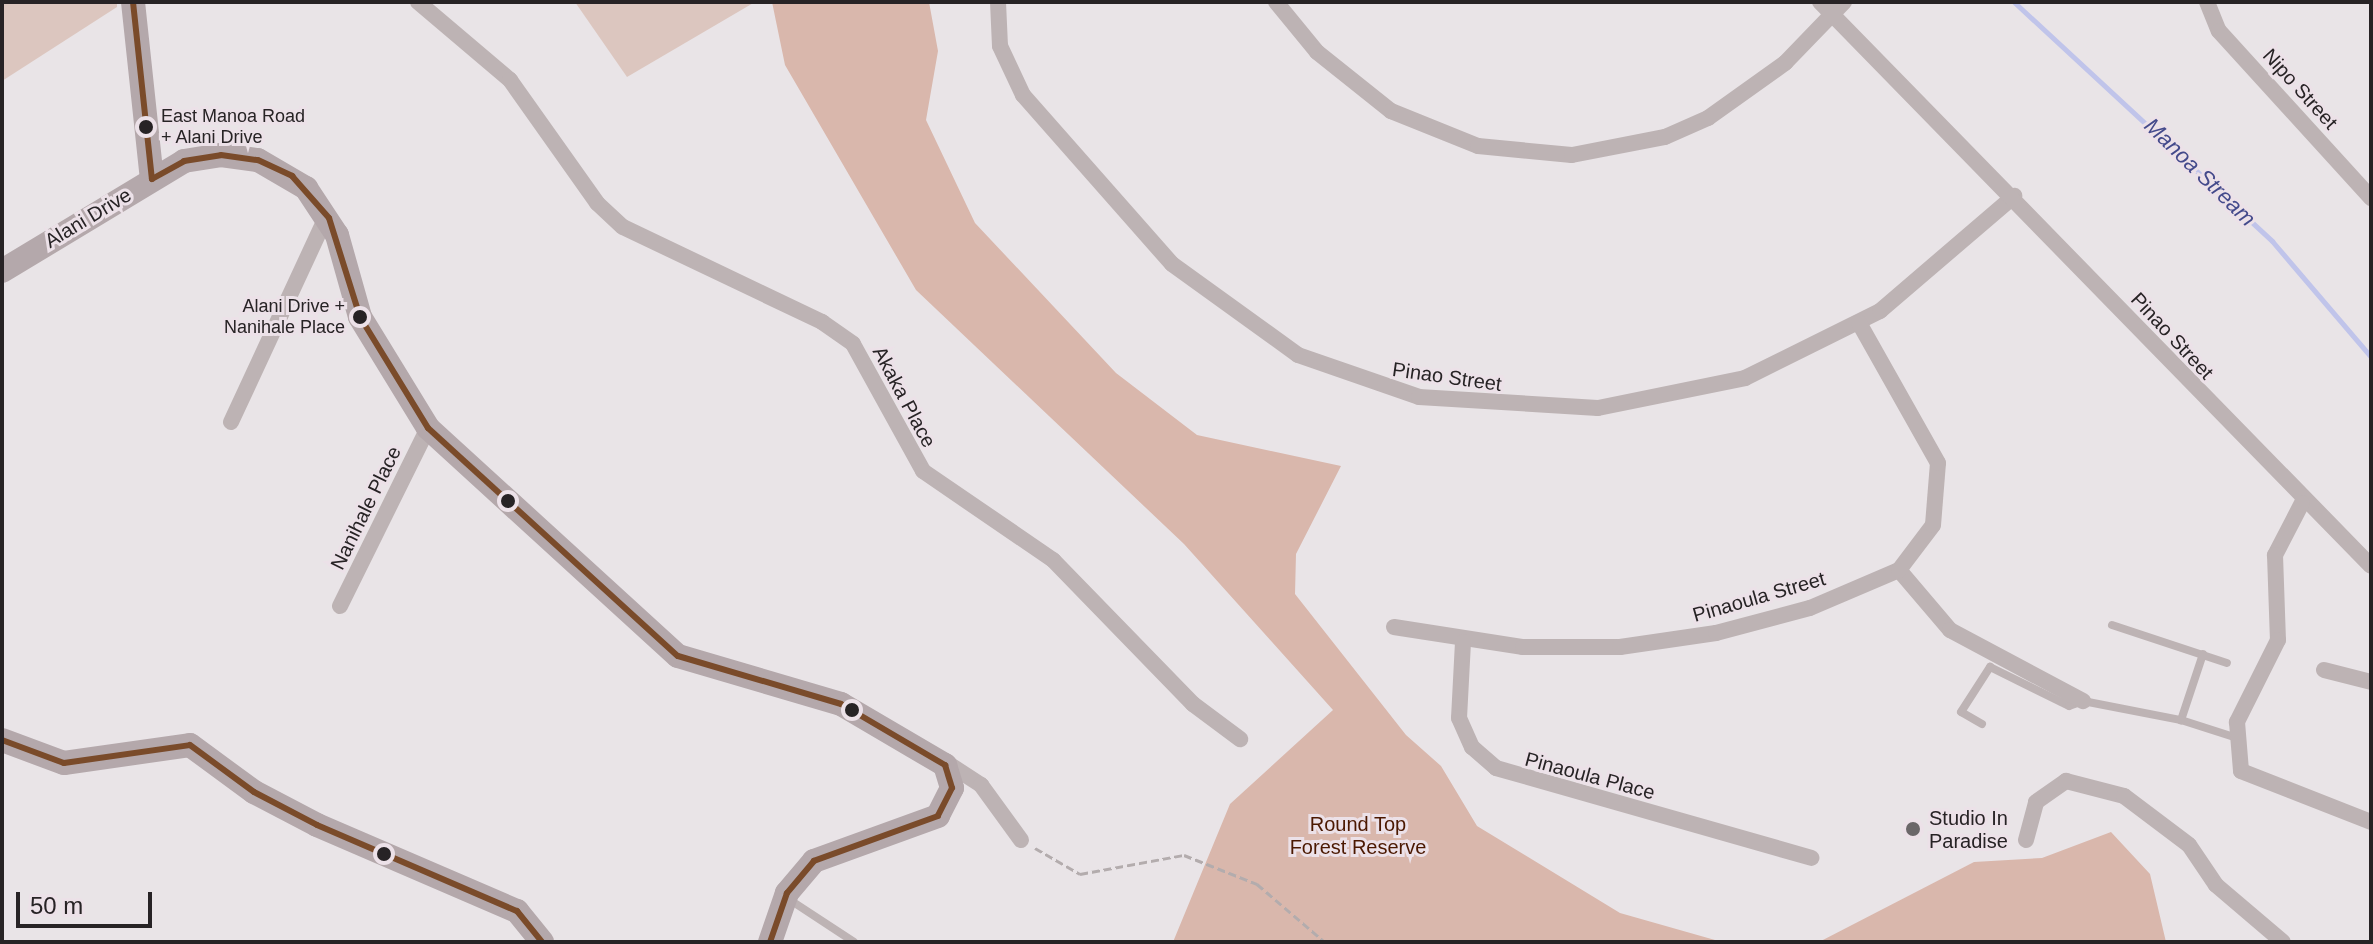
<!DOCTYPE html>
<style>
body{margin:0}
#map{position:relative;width:2373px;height:944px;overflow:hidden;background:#e9e4e7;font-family:Helvetica,sans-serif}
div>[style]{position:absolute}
.green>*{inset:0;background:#dcc6bf}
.forest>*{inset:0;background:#d9b7ac}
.stream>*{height:5px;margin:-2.5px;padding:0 2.5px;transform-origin:2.5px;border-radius:2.5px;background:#c0c4ea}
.path>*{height:3px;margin-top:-1.5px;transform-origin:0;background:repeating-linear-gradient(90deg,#b3acad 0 8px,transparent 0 12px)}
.lane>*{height:8px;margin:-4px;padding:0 4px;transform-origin:4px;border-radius:4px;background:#bdb3b4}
.street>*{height:16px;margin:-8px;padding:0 8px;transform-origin:8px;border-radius:8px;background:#bdb3b4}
.secondary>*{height:24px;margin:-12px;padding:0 12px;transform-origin:12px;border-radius:12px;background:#b4a8ab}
.bus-1>*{height:6px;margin:-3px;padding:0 3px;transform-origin:3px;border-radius:3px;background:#7a4b2a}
.dots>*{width:22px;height:22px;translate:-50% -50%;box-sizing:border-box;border:4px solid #ece1e8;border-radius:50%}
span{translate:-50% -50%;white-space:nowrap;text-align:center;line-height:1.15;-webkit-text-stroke:6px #ece1e8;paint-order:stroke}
.bus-label{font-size:18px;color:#272325}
.left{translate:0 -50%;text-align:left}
.right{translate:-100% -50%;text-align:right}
.street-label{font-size:20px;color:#272325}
.poi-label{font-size:20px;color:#272325}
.park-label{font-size:20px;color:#4b1800}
.water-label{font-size:22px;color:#444a8b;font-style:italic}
.frame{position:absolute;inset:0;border:4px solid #272325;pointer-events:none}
.scale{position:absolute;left:16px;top:892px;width:136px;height:36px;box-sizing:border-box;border:4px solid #272325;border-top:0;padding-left:10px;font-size:24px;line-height:28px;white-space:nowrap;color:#272325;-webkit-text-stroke:6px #ece1e8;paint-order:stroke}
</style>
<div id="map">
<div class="green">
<i style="clip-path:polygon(2px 2px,117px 2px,117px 7px,2px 81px)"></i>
<i style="clip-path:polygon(575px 2px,755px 2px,627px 77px)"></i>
</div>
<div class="forest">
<i style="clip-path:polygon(772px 2px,929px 2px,938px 51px,926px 120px,975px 223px,1116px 373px,1197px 435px,1341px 466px,1296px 554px,1295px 594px,1406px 735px,1441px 766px,1477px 826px,1620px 913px,1722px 942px,1173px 942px,1230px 804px,1333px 710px,1184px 544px,916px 290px,785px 65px)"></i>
<i style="clip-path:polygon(2111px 832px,2150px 874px,2166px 942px,1819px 942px,1974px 862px,2042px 858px)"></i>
</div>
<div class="stream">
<i style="left:2014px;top:2px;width:352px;rotate:42.8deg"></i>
<i style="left:2272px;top:241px;width:153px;rotate:49.5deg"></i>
</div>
<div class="path">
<i style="left:1035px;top:848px;width:52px;rotate:30deg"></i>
<i style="left:1080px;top:874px;width:106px;rotate:-10.4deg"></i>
<i style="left:1184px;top:855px;width:79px;rotate:21.7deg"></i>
<i style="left:1257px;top:884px;width:89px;rotate:40.5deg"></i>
</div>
<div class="lane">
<i style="left:2112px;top:625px;width:121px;rotate:18.3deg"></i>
<i style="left:2203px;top:654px;width:70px;rotate:108.4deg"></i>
<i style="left:2181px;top:720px;width:59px;rotate:17.8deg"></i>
<i style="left:1982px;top:724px;width:24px;rotate:-150deg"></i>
<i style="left:1961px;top:712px;width:54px;rotate:-57.2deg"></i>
<i style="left:1990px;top:667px;width:88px;rotate:26.3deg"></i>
<i style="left:2069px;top:706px;width:15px;rotate:-20deg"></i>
<i style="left:2083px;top:701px;width:100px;rotate:11deg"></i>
<i style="left:787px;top:898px;width:80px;rotate:33.3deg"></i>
</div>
<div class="street">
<i style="left:418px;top:2px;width:121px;rotate:40.3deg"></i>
<i style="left:510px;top:80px;width:151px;rotate:54.7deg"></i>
<i style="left:597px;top:203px;width:35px;rotate:43deg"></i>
<i style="left:623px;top:227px;width:221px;rotate:25.5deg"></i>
<i style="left:822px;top:322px;width:38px;rotate:35deg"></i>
<i style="left:853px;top:344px;width:145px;rotate:61.1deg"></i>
<i style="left:923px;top:471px;width:158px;rotate:34.4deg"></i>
<i style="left:1053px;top:560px;width:201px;rotate:45.8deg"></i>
<i style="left:1193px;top:704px;width:59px;rotate:36.7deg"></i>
<i style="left:998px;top:2px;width:44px;rotate:87.4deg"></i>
<i style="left:1000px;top:46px;width:54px;rotate:64.9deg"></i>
<i style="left:1023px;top:95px;width:225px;rotate:48.6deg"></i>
<i style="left:1172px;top:264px;width:155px;rotate:35.8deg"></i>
<i style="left:1298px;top:355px;width:128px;rotate:19.1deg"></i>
<i style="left:1419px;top:397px;width:179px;rotate:3.5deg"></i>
<i style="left:1598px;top:408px;width:150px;rotate:-11.5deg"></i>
<i style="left:1745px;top:378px;width:151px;rotate:-26.4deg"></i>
<i style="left:1880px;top:311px;width:177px;rotate:-40.6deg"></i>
<i style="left:1276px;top:2px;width:65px;rotate:50.6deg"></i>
<i style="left:1317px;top:52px;width:95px;rotate:38.6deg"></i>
<i style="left:1391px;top:111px;width:94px;rotate:21.9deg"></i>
<i style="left:1478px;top:146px;width:94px;rotate:5.5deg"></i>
<i style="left:1572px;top:155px;width:95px;rotate:-11deg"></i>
<i style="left:1665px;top:137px;width:47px;rotate:-23.8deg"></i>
<i style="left:1708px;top:118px;width:95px;rotate:-35.5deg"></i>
<i style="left:1785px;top:63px;width:85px;rotate:-46deg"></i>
<i style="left:1820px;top:2px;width:788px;rotate:45.67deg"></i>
<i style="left:2207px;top:2px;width:31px;rotate:68deg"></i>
<i style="left:2219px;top:31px;width:226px;rotate:47.7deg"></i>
<i style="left:231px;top:422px;width:228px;rotate:-65.1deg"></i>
<i style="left:2302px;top:503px;width:59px;rotate:117.4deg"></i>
<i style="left:2275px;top:555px;width:85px;rotate:88deg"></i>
<i style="left:2278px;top:640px;width:92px;rotate:116.6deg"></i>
<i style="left:2237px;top:722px;width:49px;rotate:85.3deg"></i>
<i style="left:2241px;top:771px;width:140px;rotate:21.4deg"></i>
<i style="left:1899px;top:570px;width:79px;rotate:49.6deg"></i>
<i style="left:1950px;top:630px;width:151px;rotate:28.1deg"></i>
<i style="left:340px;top:606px;width:199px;rotate:-63.7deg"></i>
<i style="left:1394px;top:627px;width:131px;rotate:8.8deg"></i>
<i style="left:1523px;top:647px;width:97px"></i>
<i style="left:1620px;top:647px;width:97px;rotate:-8.3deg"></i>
<i style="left:1716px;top:633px;width:97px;rotate:-14.9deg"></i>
<i style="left:1810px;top:608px;width:97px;rotate:-23.1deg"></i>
<i style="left:1899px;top:570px;width:56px;rotate:-52.9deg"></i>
<i style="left:1933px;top:525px;width:62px;rotate:-85.4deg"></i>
<i style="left:1938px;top:463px;width:161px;rotate:-119.4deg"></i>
<i style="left:1463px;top:642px;width:76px;rotate:93deg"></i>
<i style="left:1459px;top:718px;width:32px;rotate:66deg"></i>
<i style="left:1472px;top:747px;width:32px;rotate:41deg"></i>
<i style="left:1496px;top:768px;width:328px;rotate:15.9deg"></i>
<i style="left:2324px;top:670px;width:49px;rotate:14.3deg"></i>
<i style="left:941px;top:759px;width:48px;rotate:33deg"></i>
<i style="left:981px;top:785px;width:68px;rotate:54deg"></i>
<i style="left:2026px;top:840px;width:39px;rotate:-75deg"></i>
<i style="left:2036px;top:802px;width:37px;rotate:-35deg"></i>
<i style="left:2066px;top:781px;width:60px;rotate:14.5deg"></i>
<i style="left:2124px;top:796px;width:81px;rotate:37deg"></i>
<i style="left:2189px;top:845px;width:48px;rotate:56deg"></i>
<i style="left:2216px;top:885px;width:88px;rotate:40.4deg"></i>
</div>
<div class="secondary">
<i style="left:133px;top:2px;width:178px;rotate:83.9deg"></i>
<i style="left:2px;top:271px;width:213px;rotate:-31.1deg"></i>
<i style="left:184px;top:161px;width:37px;rotate:-9deg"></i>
<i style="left:221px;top:155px;width:37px;rotate:8deg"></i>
<i style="left:258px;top:160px;width:56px;rotate:30.3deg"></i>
<i style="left:306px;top:188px;width:56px;rotate:56.6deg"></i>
<i style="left:337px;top:235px;width:85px;rotate:74.3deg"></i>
<i style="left:360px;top:317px;width:130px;rotate:58.5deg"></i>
<i style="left:428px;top:428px;width:338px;rotate:42.4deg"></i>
<i style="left:678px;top:656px;width:170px;rotate:16.4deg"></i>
<i style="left:841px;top:704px;width:121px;rotate:30.4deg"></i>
<i style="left:945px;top:765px;width:24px;rotate:73deg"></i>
<i style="left:952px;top:788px;width:31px;rotate:117deg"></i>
<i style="left:938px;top:816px;width:132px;rotate:160.1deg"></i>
<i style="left:814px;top:861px;width:42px;rotate:130.2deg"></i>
<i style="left:787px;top:893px;width:52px;rotate:109.1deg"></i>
<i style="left:2px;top:740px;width:66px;rotate:20.4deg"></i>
<i style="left:64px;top:763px;width:127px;rotate:-8.1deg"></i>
<i style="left:190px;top:745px;width:79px;rotate:36.3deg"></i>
<i style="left:254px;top:792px;width:71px;rotate:27.6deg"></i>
<i style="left:317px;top:825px;width:218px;rotate:23.3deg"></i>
<i style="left:517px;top:911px;width:40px;rotate:51deg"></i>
</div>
<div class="bus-1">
<i style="left:133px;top:2px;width:178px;rotate:83.9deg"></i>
<i style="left:152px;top:179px;width:37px;rotate:-29deg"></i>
<i style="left:184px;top:161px;width:37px;rotate:-9deg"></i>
<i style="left:221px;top:155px;width:37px;rotate:8deg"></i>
<i style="left:258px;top:160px;width:38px;rotate:25deg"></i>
<i style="left:292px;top:176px;width:56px;rotate:48.6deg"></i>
<i style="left:329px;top:218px;width:104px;rotate:72.6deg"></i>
<i style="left:360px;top:317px;width:130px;rotate:58.5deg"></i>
<i style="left:428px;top:428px;width:338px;rotate:42.4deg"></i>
<i style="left:678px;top:656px;width:170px;rotate:16.4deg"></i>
<i style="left:841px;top:704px;width:121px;rotate:30.4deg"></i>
<i style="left:945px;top:765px;width:24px;rotate:73deg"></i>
<i style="left:952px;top:788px;width:31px;rotate:117deg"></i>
<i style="left:938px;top:816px;width:132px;rotate:160.1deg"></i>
<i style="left:814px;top:861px;width:42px;rotate:130.2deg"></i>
<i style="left:787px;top:893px;width:52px;rotate:109.1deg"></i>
<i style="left:2px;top:740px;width:66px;rotate:20.4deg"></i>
<i style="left:64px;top:763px;width:127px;rotate:-8.1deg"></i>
<i style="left:190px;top:745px;width:79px;rotate:36.3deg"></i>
<i style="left:254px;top:792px;width:71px;rotate:27.6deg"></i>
<i style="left:317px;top:825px;width:218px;rotate:23.3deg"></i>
<i style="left:517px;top:911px;width:40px;rotate:51deg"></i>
</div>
<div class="dots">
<i style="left:146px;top:127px;background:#272325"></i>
<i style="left:360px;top:317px;background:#272325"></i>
<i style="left:508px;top:501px;background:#272325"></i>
<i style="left:852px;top:710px;background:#272325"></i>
<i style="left:1913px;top:829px;background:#6b6769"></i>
<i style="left:384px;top:854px;background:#272325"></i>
</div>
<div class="bus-label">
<span class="left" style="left:161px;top:127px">East Manoa Road<br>+ Alani Drive</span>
<span class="right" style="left:345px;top:317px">Alani Drive +<br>Nanihale Place</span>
</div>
<div class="street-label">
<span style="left:2300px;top:89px;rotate:48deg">Nipo Street</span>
<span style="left:88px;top:218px;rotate:-31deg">Alani Drive</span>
<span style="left:2172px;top:336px;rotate:47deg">Pinao Street</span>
<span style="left:1447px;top:377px;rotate:8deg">Pinao Street</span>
<span style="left:904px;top:397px;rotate:62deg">Akaka Place</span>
<span style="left:366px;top:508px;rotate:-64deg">Nanihale Place</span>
<span style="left:1759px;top:597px;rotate:-16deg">Pinaoula Street</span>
<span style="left:1590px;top:776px;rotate:15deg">Pinaoula Place</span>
</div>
<div class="poi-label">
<span class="left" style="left:1929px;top:830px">Studio In<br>Paradise</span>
</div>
<div class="park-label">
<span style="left:1358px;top:836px">Round Top<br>Forest Reserve</span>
</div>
<div class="water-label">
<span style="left:2200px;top:172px;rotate:44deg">Manoa Stream</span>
</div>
<div class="frame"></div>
<div class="scale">50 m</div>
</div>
